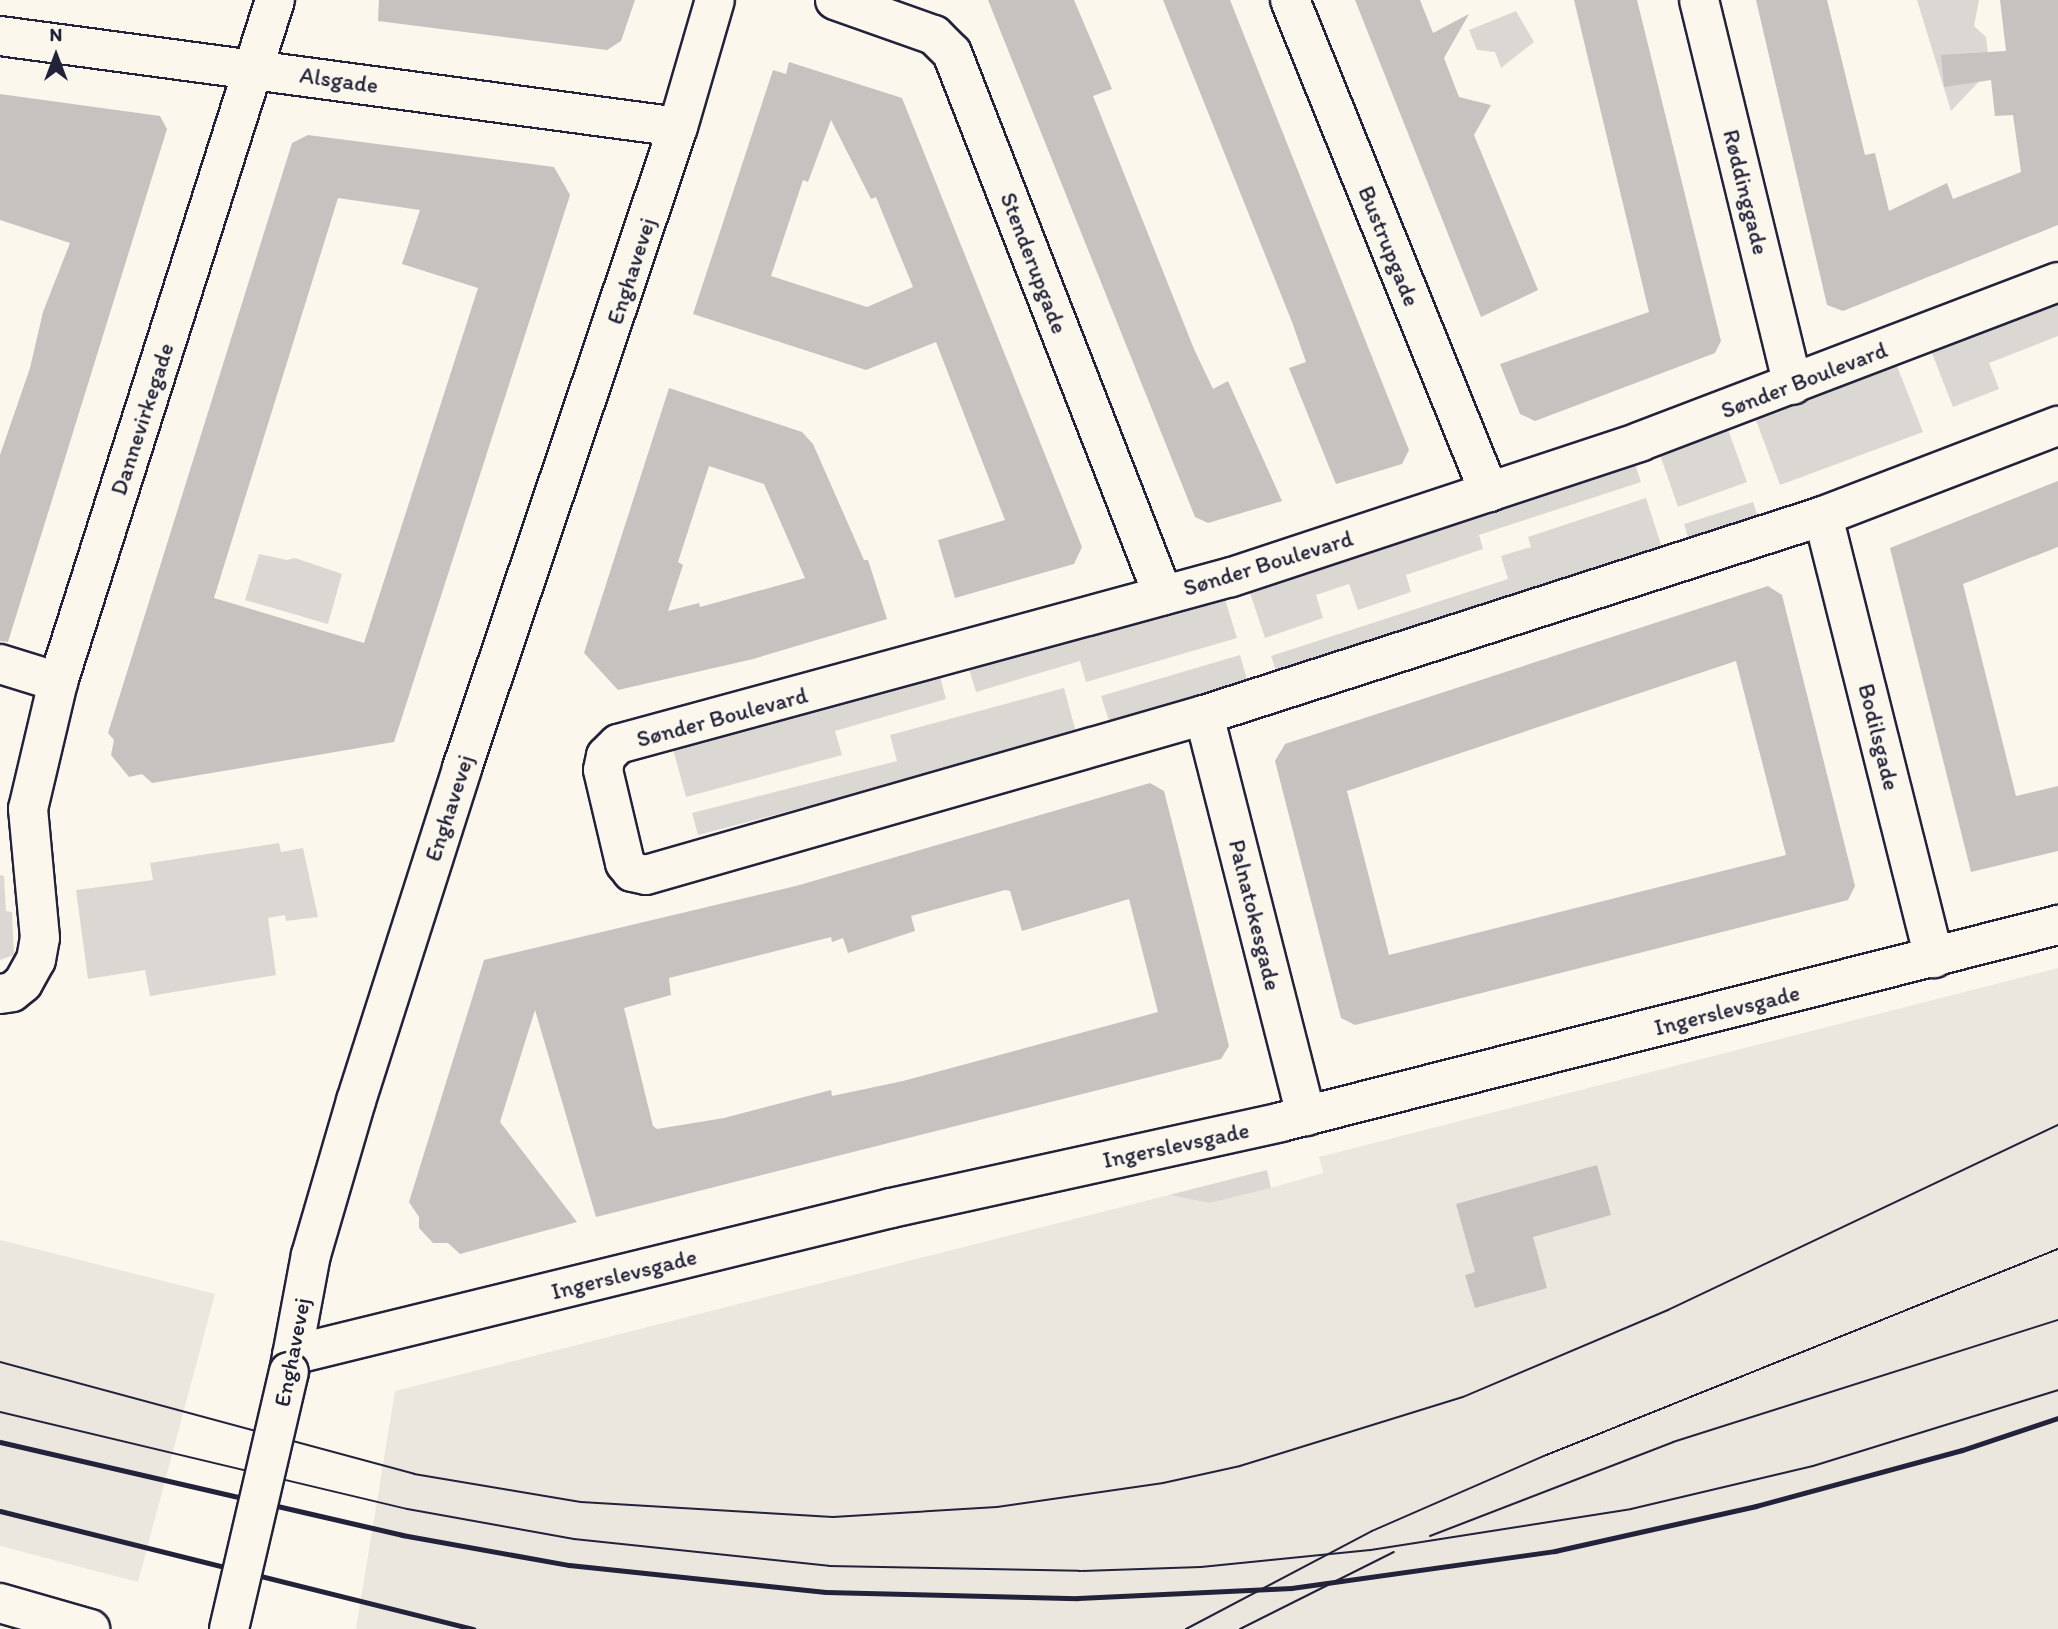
<!DOCTYPE html>
<meta charset="utf-8">
<style>
body{margin:0}
#map{position:relative;width:2058px;height:1629px;overflow:hidden;background:#fbf7ec;font-family:Itim,sans-serif}
div>[style]{position:absolute}
.built>*{inset:0;background:#ebe7df}
.green>*{inset:0;background:#dbd8d3}
.building>*{inset:0;background:#c6c2c0}
.roads{filter:drop-shadow(2px 0 #22223b) drop-shadow(-2px 0 #22223b) drop-shadow(0 2px #22223b) drop-shadow(0 -2px #22223b)}
.minor>*{height:38px;margin:-19px;padding:0 19px;transform-origin:19px;border-radius:19px;background:#fbf7ec}
.tertiary>*{height:38px;margin:-19px;padding:0 19px;transform-origin:19px;border-radius:19px;background:#fbf7ec}
.tram>*{height:2px;margin:-1px;padding:0 1px;transform-origin:1px;border-radius:1px;background:#22223b}
.rail>*{height:5px;margin:-2.5px;padding:0 2.5px;transform-origin:2.5px;border-radius:2.5px;background:#22223b}
.bridges{filter:drop-shadow(2px 0 #22223b) drop-shadow(-2px 0 #22223b) drop-shadow(0 2px #22223b) drop-shadow(0 -2px #22223b)}
.tertiary-bridge>*{height:38px;margin:-19px;padding:0 19px;transform-origin:19px;border-radius:19px;background:#fbf7ec}
span{translate:-50% -50%;white-space:nowrap;text-align:center;line-height:1.15;-webkit-text-stroke:7px #fbf7ec;paint-order:stroke}
.street-label{font-size:23px;color:#22223b}
.north{position:absolute;left:21px;top:21px;width:70px;height:70px;-webkit-text-stroke:5px #fbf7ec;paint-order:stroke;rotate:0deg;font-size:19px;font-weight:700;line-height:28px;text-align:center;color:#22223b}
.north::after{content:'';display:block;margin:auto;width:24px;height:32px;background:#22223b;clip-path:polygon(50% 0,100% 100%,50% 72%,0 100%)}
</style>
<div id="map">
<div class="built">
<i style="clip-path:polygon(2058px 968px,2058px 1629px,356px 1629px,395px 1391px,1169px 1195px,1210px 1203px,1271px 1188px,1323px 1173px,1319px 1157px)"></i>
<i style="clip-path:polygon(0 1240px,215px 1294px,138px 1582px,0 1546px)"></i>
</div>
<div class="green">
<i style="clip-path:polygon(1917px 0,1979px 0,1974px 26px,1986px 37px,1990px 70px,1951px 111px)"></i>
<i style="clip-path:polygon(1516px 11px,1534px 42px,1501px 68px,1495px 52px,1477px 50px,1469px 30px)"></i>
<i style="clip-path:polygon(2058px 298px,2058px 336px,1989px 363px,1999px 389px,1953px 407px,1930px 348px)"></i>
<i style="clip-path:polygon(1897px 366px,1923px 432px,1780px 485px,1756px 420px)"></i>
<i style="clip-path:polygon(1727px 427px,1747px 482px,1678px 507px,1659px 452px)"></i>
<i style="clip-path:polygon(1633px 458px,1641px 482px,1479px 535px,1483px 549px,1406px 575px,1411px 592px,1358px 610px,1349px 584px,1316px 595px,1323px 618px,1265px 638px,1247px 584px)"></i>
<i style="clip-path:polygon(1646px 498px,1662px 548px,1277px 673px,1271px 656px,1508px 579px,1501px 556px,1531px 547px,1528px 537px)"></i>
<i style="clip-path:polygon(1753px 502px,1758px 517px,1689px 540px,1684px 524px)"></i>
<i style="clip-path:polygon(259px 554px,287px 560px,295px 558px,342px 574px,328px 624px,245px 600px)"></i>
<i style="clip-path:polygon(1223px 593px,1237px 638px,1086px 682px,1080px 661px,976px 692px,969px 669px)"></i>
<i style="clip-path:polygon(1240px 655px,1248px 683px,1110px 724px,1101px 696px)"></i>
<i style="clip-path:polygon(940px 677px,946px 699px,835px 731px,842px 755px,686px 797px,673px 749px)"></i>
<i style="clip-path:polygon(1064px 688px,1077px 736px,698px 835px,692px 813px,897px 761px,890px 735px)"></i>
<i style="clip-path:polygon(279px 843px,281px 852px,303px 848px,318px 917px,286px 921px,285px 915px,268px 918px,276px 975px,150px 996px,145px 970px,88px 979px,76px 890px,153px 880px,150px 863px)"></i>
<i style="clip-path:polygon(0 875px,4px 876px,6px 911px,12px 912px,14px 955px,0 960px)"></i>
<i style="clip-path:polygon(1267px 1170px,1271px 1188px,1210px 1203px,1169px 1195px)"></i>
</div>
<div class="building">
<i style="clip-path:polygon(379px 0,635px 0,621px 41px,607px 50px,378px 21px)"></i>
<i style="clip-path:polygon(988px 0,1074px 0,1112px 89px,1093px 96px,1194px 349px,1213px 389px,1228px 381px,1282px 501px,1208px 523px,1195px 517px)"></i>
<i style="clip-path:polygon(1163px 0,1230px 0,1409px 450px,1402px 464px,1336px 484px,1289px 368px,1306px 362px,1292px 322px)"></i>
<i style="clip-path:polygon(1355px 0,1420px 0,1433px 33px,1469px 14px,1444px 58px,1459px 97px,1491px 105px,1474px 135px,1538px 290px,1481px 317px)"></i>
<i style="clip-path:polygon(1574px 0,1637px 0,1721px 341px,1715px 353px,1535px 421px,1520px 414px,1500px 364px,1649px 312px)"></i>
<i style="clip-path:polygon(1756px 0,1827px 0,1865px 155px,1875px 153px,1889px 211px,1947px 183px,1953px 199px,2021px 172px,2013px 115px,1995px 116px,1991px 80px,1944px 87px,1941px 55px,2006px 51px,2000px 0,2058px 0,2058px 225px,1843px 311px,1827px 305px)"></i>
<i style="clip-path:polygon(evenodd,789px 62px,902px 98px,1082px 547px,1074px 564px,955px 598px,938px 540px,1005px 520px,936px 342px,866px 370px,693px 314px,773px 70px,786px 74px,789px 62px,831px 120px,871px 199px,876px 197px,913px 287px,867px 307px,771px 276px,803px 180px,808px 182px,831px 120px)"></i>
<i style="clip-path:polygon(0 94px,160px 116px,167px 129px,8px 642px,0 641px,0 455px,30px 368px,43px 312px,70px 243px,0 220px)"></i>
<i style="clip-path:polygon(evenodd,308px 135px,554px 167px,570px 195px,394px 742px,152px 783px,142px 774px,129px 777px,111px 755px,114px 740px,108px 733px,292px 143px,308px 135px,338px 198px,420px 210px,402px 264px,478px 288px,364px 643px,214px 598px,338px 198px)"></i>
<i style="clip-path:polygon(evenodd,669px 388px,802px 432px,813px 444px,864px 560px,868px 560px,887px 619px,753px 659px,618px 690px,584px 653px,669px 388px,709px 466px,764px 484px,805px 578px,700px 607px,699px 603px,668px 611px,683px 565px,678px 562px,709px 466px)"></i>
<i style="clip-path:polygon(2058px 481px,2058px 547px,1963px 584px,2016px 796px,2058px 786px,2058px 851px,1971px 872px,1890px 548px)"></i>
<i style="clip-path:polygon(evenodd,1768px 586px,1782px 595px,1855px 886px,1848px 900px,1355px 1025px,1341px 1018px,1275px 761px,1285px 744px,1768px 586px,1736px 661px,1786px 855px,1389px 955px,1347px 791px,1736px 661px)"></i>
<i style="clip-path:polygon(evenodd,1150px 783px,1164px 791px,1229px 1046px,1221px 1059px,596px 1217px,535px 1010px,500px 1122px,577px 1222px,460px 1254px,448px 1243px,433px 1243px,419px 1228px,419px 1217px,409px 1202px,484px 960px,796px 886px,1150px 783px,1005px 890px,1010px 891px,1022px 931px,1129px 899px,1158px 1012px,903px 1081px,832px 1096px,831px 1090px,724px 1118px,657px 1129px,653px 1126px,624px 1008px,671px 995px,669px 978px,831px 937px,832px 942px,843px 938px,848px 953px,915px 931px,911px 916px,1005px 890px)"></i>
<i style="clip-path:polygon(1597px 1165px,1611px 1215px,1533px 1237px,1547px 1288px,1475px 1308px,1465px 1275px,1475px 1272px,1456px 1204px)"></i>
</div>
<div class="roads">
<div class="minor">
<i style="left:835px;top:0;width:105px;rotate:19.5deg"></i>
<i style="left:934px;top:35px;width:25px;rotate:45deg"></i>
<i style="left:952px;top:53px;width:582px;rotate:68.73deg"></i>
<i style="left:1290px;top:0;width:531px;rotate:67.98deg"></i>
<i style="left:1699px;top:0;width:396px;rotate:76.3deg"></i>
<i style="left:0;top:36px;width:684px;rotate:7.64deg"></i>
<i style="left:2058px;top:282px;width:448px;rotate:159.1deg"></i>
<i style="left:1640px;top:442px;width:431px;rotate:161.7deg"></i>
<i style="left:1231px;top:577px;width:635px;rotate:164.76deg"></i>
<i style="left:618px;top:744px;width:17px;rotate:135deg"></i>
<i style="left:606px;top:756px;width:14px;rotate:102deg"></i>
<i style="left:603px;top:770px;width:96px;rotate:76.7deg"></i>
<i style="left:625px;top:863px;width:11px;rotate:52deg"></i>
<i style="left:632px;top:872px;width:14px;rotate:12deg"></i>
<i style="left:646px;top:875px;width:580px;rotate:-16deg"></i>
<i style="left:1204px;top:715px;width:650px;rotate:-17.82deg"></i>
<i style="left:1823px;top:516px;width:252px;rotate:-21deg"></i>
<i style="left:1823px;top:516px;width:456px;rotate:75.9deg"></i>
<i style="left:0;top:664px;width:61px;rotate:17.2deg"></i>
<i style="left:1204px;top:715px;width:414px;rotate:75.7deg"></i>
<i style="left:0;top:994px;width:12px;rotate:-9deg"></i>
<i style="left:12px;top:992px;width:14px;rotate:-39deg"></i>
<i style="left:23px;top:983px;width:26px;rotate:-61deg"></i>
<i style="left:36px;top:960px;width:22px;rotate:-80deg"></i>
<i style="left:40px;top:938px;width:130px;rotate:-95.3deg"></i>
<i style="left:28px;top:809px;width:130px;rotate:-76.7deg"></i>
<i style="left:58px;top:682px;width:716px;rotate:-72.35deg"></i>
</div>
<div class="tertiary">
<i style="left:292px;top:1355px;width:617px;rotate:-13.79deg"></i>
<i style="left:891px;top:1208px;width:399px;rotate:-12.4deg"></i>
<i style="left:1281px;top:1122px;width:802px;rotate:-14.23deg"></i>
<i style="left:289px;top:1372px;width:119px;rotate:-79.4deg"></i>
<i style="left:311px;top:1255px;width:160px;rotate:-73.7deg"></i>
<i style="left:356px;top:1101px;width:349px;rotate:-72.3deg"></i>
<i style="left:462px;top:768px;width:676px;rotate:-71.38deg"></i>
<i style="left:678px;top:127px;width:132px;rotate:-73.8deg"></i>
<i style="left:0;top:1603px;width:94px;rotate:16.1deg"></i>
</div>
</div>
<div class="tram">
<i style="left:0;top:1362px;width:429px;rotate:15.1deg"></i>
<i style="left:414px;top:1474px;width:169px;rotate:9.5deg"></i>
<i style="left:581px;top:1502px;width:252px;rotate:3.4deg"></i>
<i style="left:833px;top:1517px;width:164px;rotate:-3.5deg"></i>
<i style="left:997px;top:1507px;width:168px;rotate:-8.2deg"></i>
<i style="left:1163px;top:1483px;width:79px;rotate:-12.4deg"></i>
<i style="left:1240px;top:1466px;width:233px;rotate:-17.2deg"></i>
<i style="left:1463px;top:1397px;width:223px;rotate:-23deg"></i>
<i style="left:1668px;top:1310px;width:432px;rotate:-25.4deg"></i>
<i style="left:0;top:1412px;width:418px;rotate:13.4deg"></i>
<i style="left:407px;top:1509px;width:170px;rotate:10.2deg"></i>
<i style="left:574px;top:1539px;width:256px;rotate:6deg"></i>
<i style="left:829px;top:1566px;width:250px;rotate:1.1deg"></i>
<i style="left:1079px;top:1571px;width:122px;rotate:-1.9deg"></i>
<i style="left:1201px;top:1567px;width:170px;rotate:-5.7deg"></i>
<i style="left:1370px;top:1550px;width:264px;rotate:-8.9deg"></i>
<i style="left:1631px;top:1509px;width:187px;rotate:-13.3deg"></i>
<i style="left:1813px;top:1466px;width:257px;rotate:-17.2deg"></i>
<i style="left:1430px;top:1536px;width:261px;rotate:-21.1deg"></i>
<i style="left:1673px;top:1442px;width:404px;rotate:-17.6deg"></i>
<i style="left:1186px;top:1629px;width:210px;rotate:-27.8deg"></i>
<i style="left:1372px;top:1531px;width:188px;rotate:-23.6deg"></i>
<i style="left:1544px;top:1456px;width:554px;rotate:-21.94deg"></i>
<i style="left:1240px;top:1629px;width:172px;rotate:-26.6deg"></i>
</div>
<div class="rail">
<i style="left:0;top:1442px;width:413px;rotate:13deg"></i>
<i style="left:402px;top:1535px;width:170px;rotate:10.2deg"></i>
<i style="left:569px;top:1565px;width:258px;rotate:6deg"></i>
<i style="left:826px;top:1592px;width:252px;rotate:1.4deg"></i>
<i style="left:1078px;top:1598px;width:214px;rotate:-2.7deg"></i>
<i style="left:1292px;top:1588px;width:266px;rotate:-8deg"></i>
<i style="left:1555px;top:1551px;width:206px;rotate:-12.6deg"></i>
<i style="left:1756px;top:1506px;width:213px;rotate:-15.2deg"></i>
<i style="left:1962px;top:1450px;width:101px;rotate:-18.4deg"></i>
<i style="left:0;top:1511px;width:488px;rotate:14deg"></i>
</div>
<div class="bridges">
<div class="tertiary-bridge">
<i style="left:229px;top:1629px;width:264px;rotate:-76.9deg"></i>
</div>
</div>
<div class="street-label">
<span style="left:339px;top:80px;rotate:8deg">Alsgade</span>
<span style="left:1746px;top:192px;rotate:76deg">Røddinggade</span>
<span style="left:1389px;top:246px;rotate:68deg">Bustrupgade</span>
<span style="left:1034px;top:263px;rotate:69deg">Stenderupgade</span>
<span style="left:631px;top:271px;rotate:-72deg">Enghavevej</span>
<span style="left:1804px;top:380px;rotate:-21deg">Sønder Boulevard</span>
<span style="left:142px;top:419px;rotate:-72deg">Dannevirkegade</span>
<span style="left:1268px;top:563px;rotate:-17deg">Sønder Boulevard</span>
<span style="left:722px;top:717px;rotate:-15deg">Sønder Boulevard</span>
<span style="left:1879px;top:737px;rotate:76deg">Bodilsgade</span>
<span style="left:449px;top:808px;rotate:-72deg">Enghavevej</span>
<span style="left:1255px;top:915px;rotate:76deg">Palnatokesgade</span>
<span style="left:1727px;top:1010px;rotate:-14deg">Ingerslevsgade</span>
<span style="left:1176px;top:1145px;rotate:-12deg">Ingerslevsgade</span>
<span style="left:624px;top:1274px;rotate:-14deg">Ingerslevsgade</span>
<span style="left:292px;top:1352px;rotate:-79deg">Enghavevej</span>
</div>
<div class="north">N</div>
</div>
